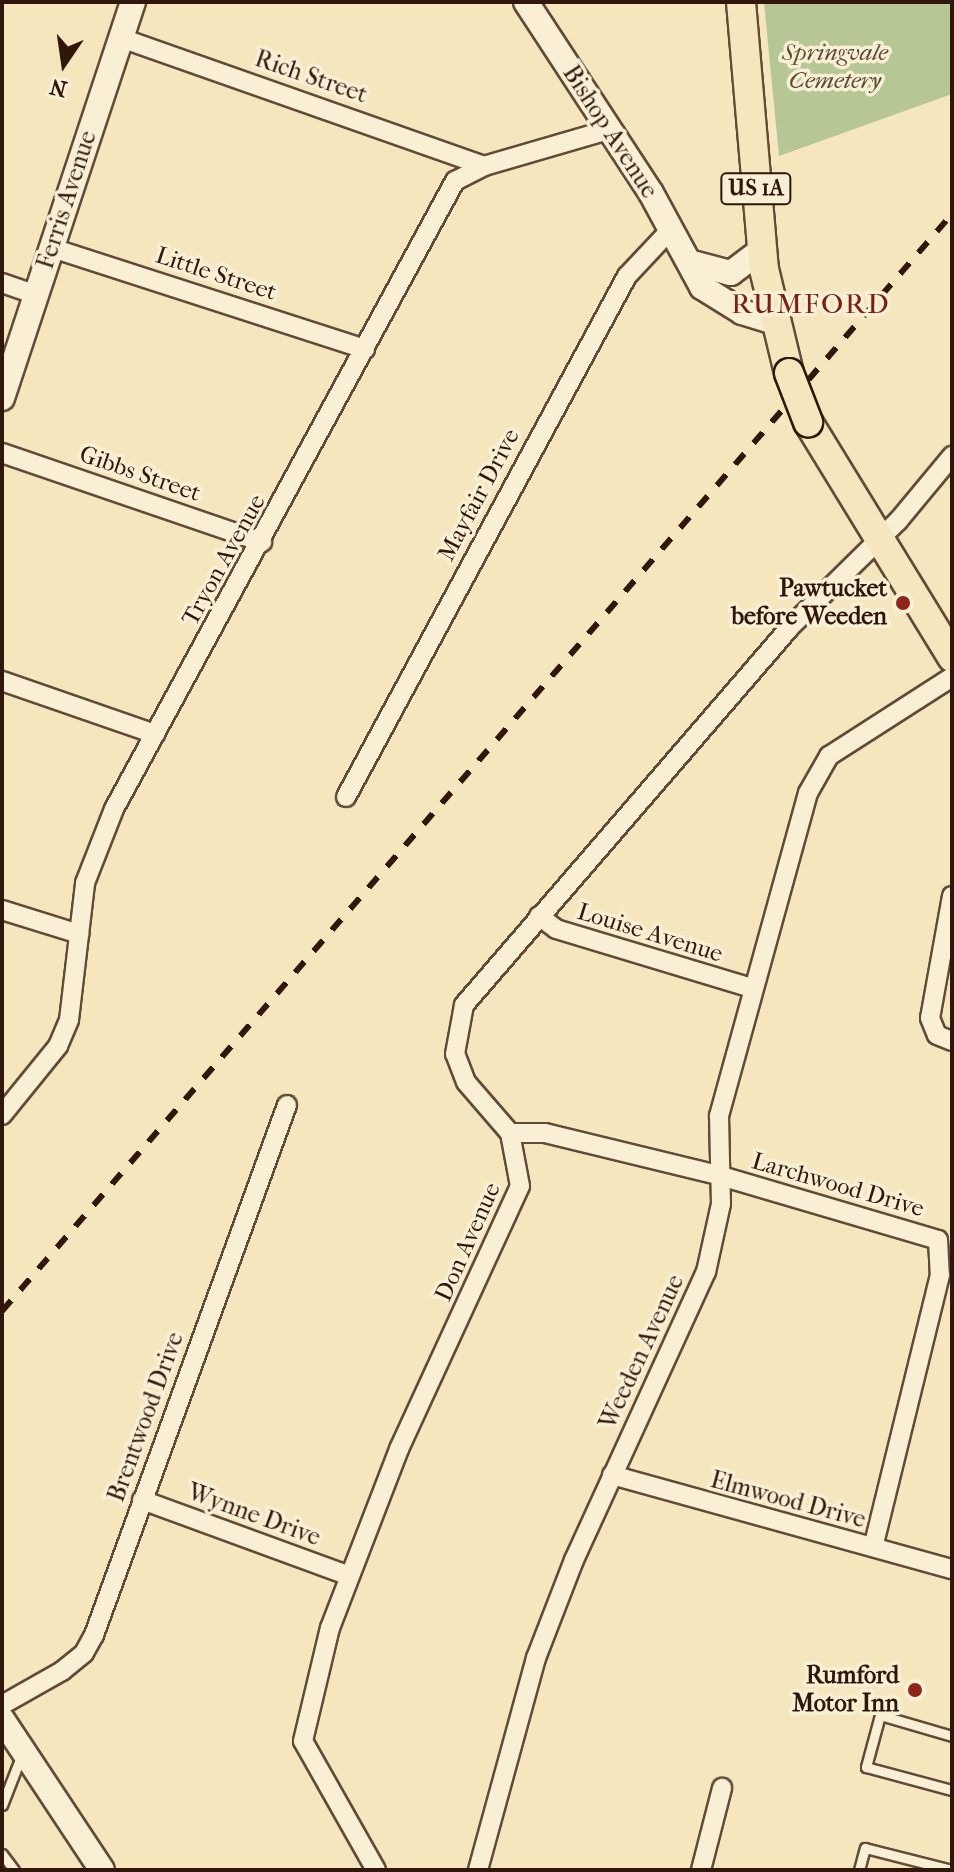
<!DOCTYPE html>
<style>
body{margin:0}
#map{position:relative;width:954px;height:1872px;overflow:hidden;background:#f5e6be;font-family:"IM FELL French Canon",serif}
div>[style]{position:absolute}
.green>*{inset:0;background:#b7c695}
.roads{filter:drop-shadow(2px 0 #624a38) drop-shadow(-2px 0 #624a38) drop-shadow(0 2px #624a38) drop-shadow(0 -2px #624a38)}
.lane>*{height:9px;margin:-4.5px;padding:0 4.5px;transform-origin:4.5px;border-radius:4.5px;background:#f8efd5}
.street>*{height:18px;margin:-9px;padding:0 9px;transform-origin:9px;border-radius:9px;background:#f8efd5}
.secondary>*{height:24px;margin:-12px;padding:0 12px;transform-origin:12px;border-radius:12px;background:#f8efd5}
.primary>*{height:28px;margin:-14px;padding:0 14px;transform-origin:14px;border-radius:14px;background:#f5e6be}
.rail>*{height:6px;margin-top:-3px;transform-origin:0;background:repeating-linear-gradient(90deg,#31160b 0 14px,transparent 0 28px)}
.bridges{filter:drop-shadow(2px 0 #31160b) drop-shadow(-2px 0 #31160b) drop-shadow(0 2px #31160b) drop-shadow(0 -2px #31160b)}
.primary-bridge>*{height:28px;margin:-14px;padding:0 14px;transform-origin:14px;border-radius:14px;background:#f5e6be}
.dots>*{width:22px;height:22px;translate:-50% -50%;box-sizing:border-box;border:4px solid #f8efd5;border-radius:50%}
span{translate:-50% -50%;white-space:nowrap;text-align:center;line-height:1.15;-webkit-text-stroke:7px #f8efd5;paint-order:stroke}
.shield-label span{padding:2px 6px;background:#f8efd5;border:2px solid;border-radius:6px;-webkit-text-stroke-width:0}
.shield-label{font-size:22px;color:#31160b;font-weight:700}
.park-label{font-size:24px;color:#594b34;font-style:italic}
.street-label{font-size:24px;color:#31160b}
.poi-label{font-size:24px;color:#31160b;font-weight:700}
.right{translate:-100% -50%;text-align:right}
.quarter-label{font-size:28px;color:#7a1f14;letter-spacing:2px}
.frame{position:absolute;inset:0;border:4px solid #31160b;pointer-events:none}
.north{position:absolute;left:24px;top:24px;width:80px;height:80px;-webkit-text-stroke:6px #f8efd5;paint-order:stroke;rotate:193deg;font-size:22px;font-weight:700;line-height:32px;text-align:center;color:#31160b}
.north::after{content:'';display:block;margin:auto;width:28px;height:36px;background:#31160b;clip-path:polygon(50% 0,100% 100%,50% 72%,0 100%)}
</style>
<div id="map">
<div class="green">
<i style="clip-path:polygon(764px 2px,952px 2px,952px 94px,779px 156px)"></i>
</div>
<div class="roads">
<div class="lane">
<i style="left:952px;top:1736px;width:75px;rotate:-163.7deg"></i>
<i style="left:880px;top:1715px;width:54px;rotate:105.1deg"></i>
<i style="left:866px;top:1767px;width:89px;rotate:15deg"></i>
<i style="left:2px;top:1805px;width:55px;rotate:-68.6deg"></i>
<i style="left:2px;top:1854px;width:20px;rotate:53deg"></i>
<i style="left:859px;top:1870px;width:23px;rotate:-75deg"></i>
<i style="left:865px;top:1848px;width:90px;rotate:14.2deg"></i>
</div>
<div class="street">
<i style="left:121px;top:38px;width:385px;rotate:19.4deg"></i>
<i style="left:52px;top:248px;width:329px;rotate:17.9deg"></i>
<i style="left:2px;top:283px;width:36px;rotate:19deg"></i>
<i style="left:2px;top:453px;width:275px;rotate:18.9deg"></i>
<i style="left:2px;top:681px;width:162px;rotate:19.1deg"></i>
<i style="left:346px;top:797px;width:592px;rotate:-61.66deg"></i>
<i style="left:627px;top:276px;width:66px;rotate:-46.8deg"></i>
<i style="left:952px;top:896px;width:124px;rotate:100.2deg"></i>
<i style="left:930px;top:1018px;width:18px;rotate:68deg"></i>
<i style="left:937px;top:1035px;width:16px;rotate:22deg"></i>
<i style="left:2px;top:910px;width:81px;rotate:17.3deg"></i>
<i style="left:539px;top:916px;width:21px;rotate:37deg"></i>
<i style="left:556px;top:929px;width:204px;rotate:16.8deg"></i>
<i style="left:2px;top:1115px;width:89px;rotate:-50.9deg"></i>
<i style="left:58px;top:1046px;width:28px;rotate:-67deg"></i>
<i style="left:69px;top:1020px;width:138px;rotate:-83.3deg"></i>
<i style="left:85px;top:883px;width:79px;rotate:-68.6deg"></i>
<i style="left:114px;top:809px;width:715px;rotate:-61.5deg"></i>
<i style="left:455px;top:181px;width:33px;rotate:-27deg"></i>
<i style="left:484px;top:166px;width:129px;rotate:-16.2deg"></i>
<i style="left:510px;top:1133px;width:35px"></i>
<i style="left:545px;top:1133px;width:181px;rotate:13.7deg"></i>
<i style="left:721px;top:1176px;width:226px;rotate:16.4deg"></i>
<i style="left:938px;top:1240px;width:35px;rotate:87deg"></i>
<i style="left:940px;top:1275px;width:280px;rotate:103.8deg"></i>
<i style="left:612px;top:1475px;width:353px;rotate:15.5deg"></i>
<i style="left:142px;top:1500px;width:221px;rotate:20.1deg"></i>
<i style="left:2px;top:1705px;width:69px;rotate:-29.5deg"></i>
<i style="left:62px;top:1671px;width:28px;rotate:-39deg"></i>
<i style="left:84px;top:1653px;width:21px;rotate:-61deg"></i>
<i style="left:94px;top:1635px;width:564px;rotate:-69.99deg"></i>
<i style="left:376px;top:1870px;width:148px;rotate:-119.5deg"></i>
<i style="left:303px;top:1741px;width:116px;rotate:-76.6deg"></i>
<i style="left:330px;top:1628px;width:192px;rotate:-68.9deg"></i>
<i style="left:399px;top:1449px;width:289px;rotate:-65.3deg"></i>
<i style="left:520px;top:1186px;width:54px;rotate:-100.7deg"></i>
<i style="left:510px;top:1133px;width:67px;rotate:-130.8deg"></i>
<i style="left:466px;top:1082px;width:30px;rotate:-111deg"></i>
<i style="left:455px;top:1054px;width:50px;rotate:-79.6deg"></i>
<i style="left:464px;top:1005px;width:496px;rotate:-49.2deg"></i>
<i style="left:788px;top:629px;width:154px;rotate:-44.5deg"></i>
<i style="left:898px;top:521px;width:85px;rotate:-50.3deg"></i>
<i style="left:478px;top:1870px;width:220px;rotate:-74.7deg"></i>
<i style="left:536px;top:1658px;width:105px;rotate:-68.8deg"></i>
<i style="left:574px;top:1560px;width:317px;rotate:-65.4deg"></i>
<i style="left:706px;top:1272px;width:70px;rotate:-77.6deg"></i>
<i style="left:721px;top:1204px;width:88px;rotate:-91.3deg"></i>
<i style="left:719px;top:1116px;width:335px;rotate:-74.6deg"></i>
<i style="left:808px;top:793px;width:43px;rotate:-60.4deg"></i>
<i style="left:829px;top:756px;width:146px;rotate:-32.7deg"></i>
<i style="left:701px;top:1870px;width:85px;rotate:-75.6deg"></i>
</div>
<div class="secondary">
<i style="left:526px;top:2px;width:228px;rotate:56.8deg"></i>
<i style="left:651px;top:193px;width:107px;rotate:61.5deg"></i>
<i style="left:702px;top:287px;width:47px;rotate:32deg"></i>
<i style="left:742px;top:312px;width:34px;rotate:17deg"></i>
<i style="left:693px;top:263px;width:39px;rotate:15deg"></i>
<i style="left:731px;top:273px;width:39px;rotate:-37deg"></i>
<i style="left:2px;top:398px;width:417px;rotate:-71.7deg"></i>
<i style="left:2px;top:1719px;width:181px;rotate:56.5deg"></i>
</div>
<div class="primary">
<i style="left:741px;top:2px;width:268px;rotate:85.1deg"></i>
<i style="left:764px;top:269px;width:107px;rotate:76.5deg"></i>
<i style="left:808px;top:422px;width:276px;rotate:58.5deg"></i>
</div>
</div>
<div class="rail">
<i style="left:2px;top:1311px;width:1451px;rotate:-49.11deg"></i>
</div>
<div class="bridges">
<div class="primary-bridge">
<i style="left:789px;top:373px;width:53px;rotate:68.8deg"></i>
</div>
</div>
<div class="dots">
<i style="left:903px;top:603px;background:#8f2418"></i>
<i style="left:915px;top:1690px;background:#8f2418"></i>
</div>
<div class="shield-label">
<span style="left:756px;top:189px">US 1A</span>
</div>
<div class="park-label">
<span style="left:835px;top:67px">Springvale<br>Cemetery</span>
</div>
<div class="street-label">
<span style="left:311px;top:77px;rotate:19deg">Rich Street</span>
<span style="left:610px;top:132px;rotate:57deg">Bishop Avenue</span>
<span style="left:67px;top:200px;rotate:-72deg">Ferris Avenue</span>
<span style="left:216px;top:274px;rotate:18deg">Little Street</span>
<span style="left:140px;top:474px;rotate:19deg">Gibbs Street</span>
<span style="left:479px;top:495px;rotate:-62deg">Mayfair Drive</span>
<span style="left:224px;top:560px;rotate:-61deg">Tryon Avenue</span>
<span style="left:650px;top:933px;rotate:17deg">Louise Avenue</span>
<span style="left:838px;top:1185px;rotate:16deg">Larchwood Drive</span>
<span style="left:468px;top:1242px;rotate:-66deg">Don Avenue</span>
<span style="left:642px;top:1352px;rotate:-65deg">Weeden Avenue</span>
<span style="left:146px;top:1417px;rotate:-70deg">Brentwood Drive</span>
<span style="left:788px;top:1500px;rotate:15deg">Elmwood Drive</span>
<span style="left:254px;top:1515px;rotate:20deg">Wynne Drive</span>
</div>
<div class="poi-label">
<span class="right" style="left:887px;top:603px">Pawtucket<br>before Weeden</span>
<span class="right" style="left:899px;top:1690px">Rumford<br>Motor Inn</span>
</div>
<div class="quarter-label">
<span style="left:811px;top:304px">RUMFORD</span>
</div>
<div class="frame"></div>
<div class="north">N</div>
</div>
